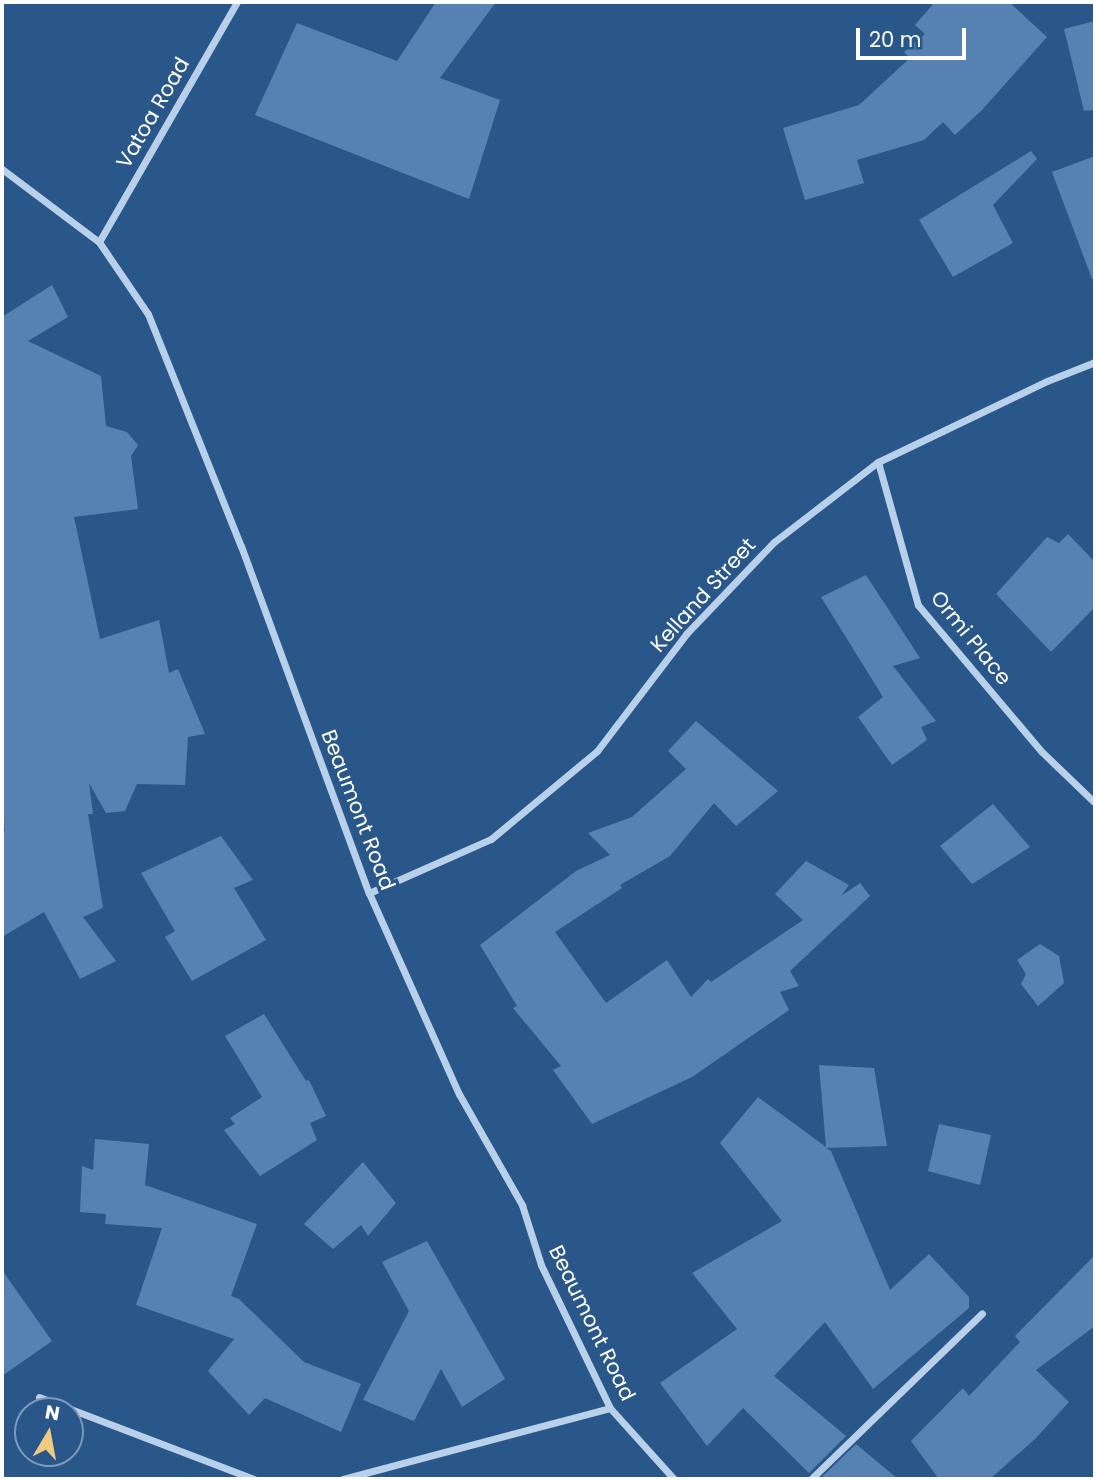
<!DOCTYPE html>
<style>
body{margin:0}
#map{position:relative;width:1097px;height:1481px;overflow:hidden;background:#2a578a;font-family:Poppins,sans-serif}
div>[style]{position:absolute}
.building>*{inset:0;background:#5682b2}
.street>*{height:7px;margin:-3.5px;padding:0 3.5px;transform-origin:3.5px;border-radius:3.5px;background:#b8d0e9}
span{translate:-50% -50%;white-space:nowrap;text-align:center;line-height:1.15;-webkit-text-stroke:7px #2a578a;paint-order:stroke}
.street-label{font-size:21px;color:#fff}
.frame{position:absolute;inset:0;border:4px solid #fff;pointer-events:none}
.north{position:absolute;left:14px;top:1397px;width:70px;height:70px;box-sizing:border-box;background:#2a578a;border:2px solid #7f9ab9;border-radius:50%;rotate:10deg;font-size:19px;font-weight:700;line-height:28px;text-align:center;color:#fff}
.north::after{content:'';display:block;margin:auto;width:24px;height:32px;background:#efcb80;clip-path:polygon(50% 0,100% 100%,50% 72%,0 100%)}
.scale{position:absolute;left:856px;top:28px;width:110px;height:32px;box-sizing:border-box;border:4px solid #fff;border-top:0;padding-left:9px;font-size:21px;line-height:24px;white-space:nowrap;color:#fff;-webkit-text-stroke:5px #2a578a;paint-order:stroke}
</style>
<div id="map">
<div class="building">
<i style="clip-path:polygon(436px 2px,496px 2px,440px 78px,500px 100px,469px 199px,255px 115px,297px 23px,397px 61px)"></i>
<i style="clip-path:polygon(935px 2px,1009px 2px,1047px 37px,982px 110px,955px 135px,943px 122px,924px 140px,857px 160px,864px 183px,805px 200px,783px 128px,859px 105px,910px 58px,904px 52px,925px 34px,915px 25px)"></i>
<i style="clip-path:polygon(1095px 21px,1095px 110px,1084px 111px,1064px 29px)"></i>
<i style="clip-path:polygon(1031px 151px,1037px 159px,993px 205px,1013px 243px,953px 277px,919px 220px)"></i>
<i style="clip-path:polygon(1095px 156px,1095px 279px,1092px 279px,1052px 172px)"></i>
<i style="clip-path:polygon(52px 285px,68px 317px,28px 341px,101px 376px,106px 426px,127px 432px,138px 445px,131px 456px,138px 509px,74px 517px,100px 639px,159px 620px,169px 673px,178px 669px,205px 734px,188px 737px,185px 785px,137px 784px,125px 811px,106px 813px,89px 783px,93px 814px,88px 814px,103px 908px,83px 917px,116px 961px,80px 979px,44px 912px,2px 937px,2px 831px,5px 831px,2px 805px,2px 317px)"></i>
<i style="clip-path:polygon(1068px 534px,1095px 562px,1095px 607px,1051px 652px,996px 594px,1047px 537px,1059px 543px)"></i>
<i style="clip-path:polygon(866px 575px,920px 658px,893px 666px,936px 721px,921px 727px,927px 740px,892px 765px,858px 717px,883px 697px,821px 597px)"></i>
<i style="clip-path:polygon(696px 721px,778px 791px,736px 826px,714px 803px,670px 856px,620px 885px,622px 888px,555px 932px,606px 1003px,667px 960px,691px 997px,708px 979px,711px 982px,803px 920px,775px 894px,806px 861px,849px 885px,841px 896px,860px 883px,870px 896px,790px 971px,799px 986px,780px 992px,789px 1010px,692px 1077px,592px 1124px,553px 1070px,561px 1066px,513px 1008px,517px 1006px,480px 945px,576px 871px,610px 855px,588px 833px,632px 817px,686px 769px,668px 751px)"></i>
<i style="clip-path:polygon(993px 804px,1030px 847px,972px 884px,940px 846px)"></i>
<i style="clip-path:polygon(221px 836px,253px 880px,234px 888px,266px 940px,192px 981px,165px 937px,175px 931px,141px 873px)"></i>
<i style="clip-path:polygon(1040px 944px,1059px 956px,1064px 983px,1038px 1006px,1021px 984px,1026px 974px,1017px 960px)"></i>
<i style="clip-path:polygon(264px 1014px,306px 1081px,309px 1080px,326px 1116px,310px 1123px,317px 1140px,260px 1176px,224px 1130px,235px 1124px,230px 1118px,262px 1097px,225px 1036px)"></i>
<i style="clip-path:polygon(819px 1065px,874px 1068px,887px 1146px,826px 1148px,831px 1151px,890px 1290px,929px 1254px,969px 1297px,969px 1308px,873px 1389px,825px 1322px,774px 1376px,846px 1436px,809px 1473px,743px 1408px,707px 1446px,660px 1383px,737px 1329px,692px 1273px,782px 1221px,720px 1143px,758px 1097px,826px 1147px)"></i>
<i style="clip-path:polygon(939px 1124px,991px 1135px,980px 1185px,928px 1171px)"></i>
<i style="clip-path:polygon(95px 1139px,149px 1144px,145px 1185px,257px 1224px,231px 1296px,239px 1299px,304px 1362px,361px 1384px,341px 1432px,265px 1398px,249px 1415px,208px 1371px,234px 1339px,136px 1305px,162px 1228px,105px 1224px,106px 1214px,80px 1212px,82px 1166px,93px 1170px)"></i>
<i style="clip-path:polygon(363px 1162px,396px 1203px,368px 1236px,361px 1225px,333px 1249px,304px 1224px)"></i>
<i style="clip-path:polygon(427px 1241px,505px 1379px,462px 1407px,441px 1369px,414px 1421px,363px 1400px,409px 1311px,382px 1262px)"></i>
<i style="clip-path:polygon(1095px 1255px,1095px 1326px,1036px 1370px,1069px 1402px,1035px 1439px,990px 1479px,939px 1479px,911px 1441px,963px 1388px,969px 1396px,1020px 1342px,1015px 1336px)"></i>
<i style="clip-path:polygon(2px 1270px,52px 1341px,2px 1376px)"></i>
<i style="clip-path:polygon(856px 1444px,898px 1479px,820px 1479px)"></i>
</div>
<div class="street">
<i style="left:2px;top:169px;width:121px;rotate:37deg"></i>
<i style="left:99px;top:242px;width:87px;rotate:55.8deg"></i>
<i style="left:148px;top:314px;width:250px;rotate:68.2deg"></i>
<i style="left:241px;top:546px;width:370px;rotate:69.8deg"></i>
<i style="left:369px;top:893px;width:220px;rotate:65.9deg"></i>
<i style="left:459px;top:1094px;width:128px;rotate:60.4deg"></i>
<i style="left:522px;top:1205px;width:63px;rotate:72.4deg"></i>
<i style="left:541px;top:1265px;width:159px;rotate:64.2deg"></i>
<i style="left:610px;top:1408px;width:96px;rotate:48deg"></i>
<i style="left:99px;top:242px;width:277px;rotate:-60.1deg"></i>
<i style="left:878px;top:462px;width:148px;rotate:74.4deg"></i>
<i style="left:918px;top:605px;width:192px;rotate:49.9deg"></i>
<i style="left:1042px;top:752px;width:74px;rotate:43.9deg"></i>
<i style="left:369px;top:893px;width:133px;rotate:-23.9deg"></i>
<i style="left:491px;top:839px;width:138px;rotate:-39.7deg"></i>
<i style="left:597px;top:751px;width:147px;rotate:-52.7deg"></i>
<i style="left:686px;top:634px;width:127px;rotate:-46.3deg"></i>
<i style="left:774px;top:542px;width:131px;rotate:-37.6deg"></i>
<i style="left:878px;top:462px;width:187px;rotate:-25.6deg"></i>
<i style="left:1047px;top:381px;width:52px;rotate:-21.6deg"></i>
<i style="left:39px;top:1397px;width:230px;rotate:20.9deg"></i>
<i style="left:343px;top:1479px;width:276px;rotate:-14.9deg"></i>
<i style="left:811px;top:1479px;width:238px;rotate:-44.1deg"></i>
</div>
<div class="street-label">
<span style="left:153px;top:113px;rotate:-60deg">Vatoa Road</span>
<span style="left:703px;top:595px;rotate:-48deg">Kelland Street</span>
<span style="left:971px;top:638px;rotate:51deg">Ormi Place</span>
<span style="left:358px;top:810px;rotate:69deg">Beaumont Road</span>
<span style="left:592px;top:1323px;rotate:64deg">Beaumont Road</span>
</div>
<div class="frame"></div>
<div class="north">N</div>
<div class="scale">20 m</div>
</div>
